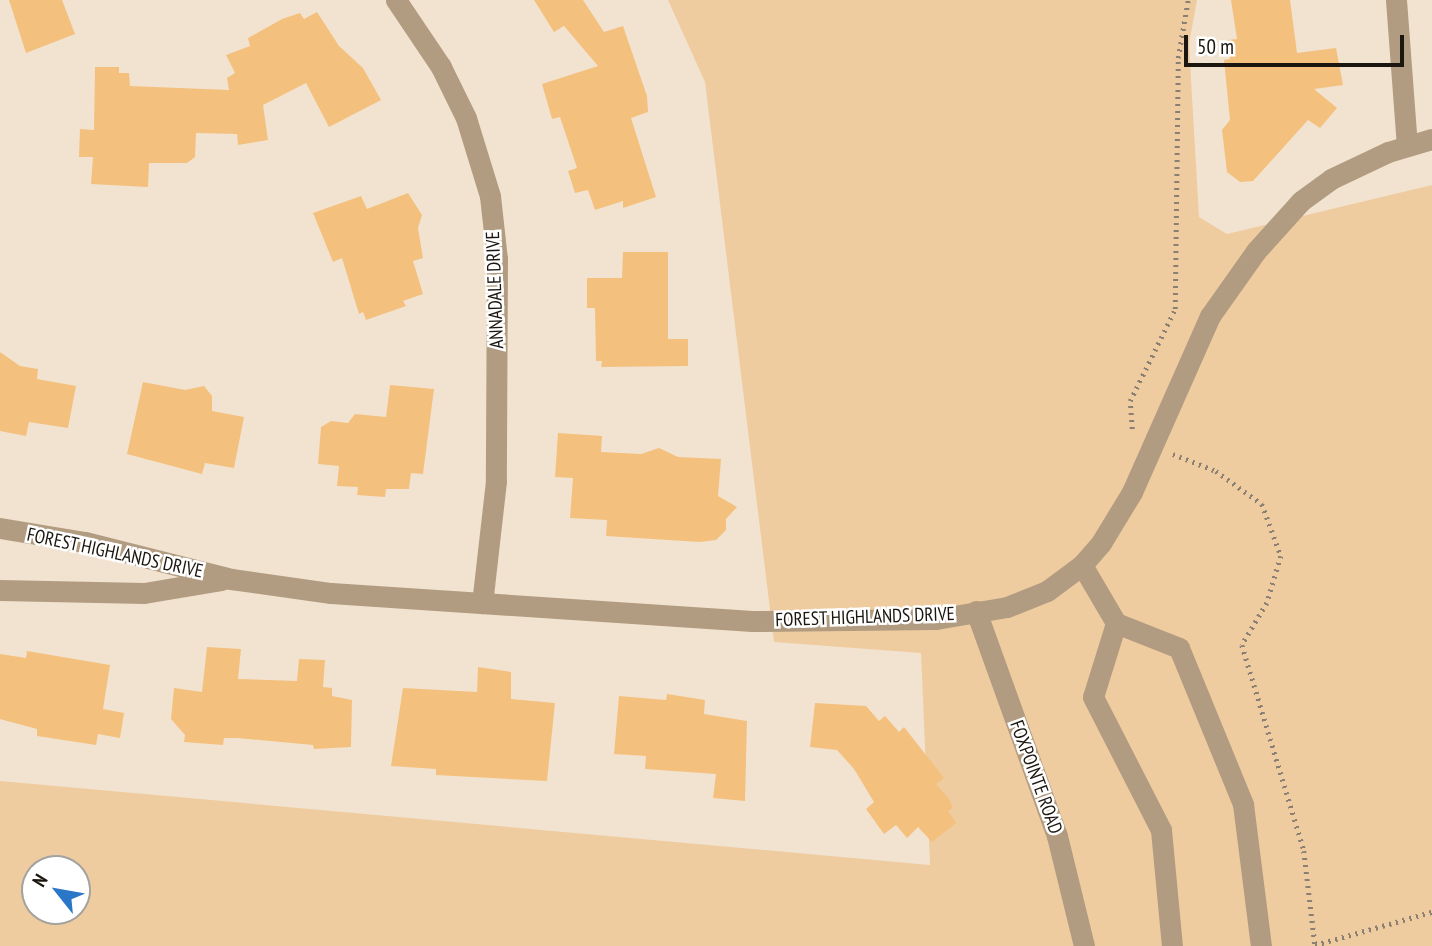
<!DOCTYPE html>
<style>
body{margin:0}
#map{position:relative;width:1432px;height:946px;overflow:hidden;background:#f2e3d0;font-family:"PT Sans Narrow",sans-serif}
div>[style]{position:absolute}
.green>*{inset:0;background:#efcca0}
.building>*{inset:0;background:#f4c07e}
.path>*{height:4.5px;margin-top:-2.25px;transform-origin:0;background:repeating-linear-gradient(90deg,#897f72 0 2px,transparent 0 7px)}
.minor>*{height:21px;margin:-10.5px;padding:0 10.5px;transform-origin:10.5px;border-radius:10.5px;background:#b29c81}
span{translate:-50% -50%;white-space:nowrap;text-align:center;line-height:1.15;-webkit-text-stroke:5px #fff;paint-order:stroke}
.street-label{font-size:19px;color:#1b160f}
.north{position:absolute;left:21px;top:855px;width:70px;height:70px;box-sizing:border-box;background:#fff;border:2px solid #a4a29f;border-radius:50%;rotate:301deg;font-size:19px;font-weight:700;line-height:28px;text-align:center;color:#1b160f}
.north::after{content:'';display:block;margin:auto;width:24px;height:32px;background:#2b77c7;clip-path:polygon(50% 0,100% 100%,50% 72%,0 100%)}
.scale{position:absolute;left:1184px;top:35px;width:220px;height:32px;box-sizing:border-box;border:4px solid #1b160f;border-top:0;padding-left:9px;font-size:21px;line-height:24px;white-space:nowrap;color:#1b160f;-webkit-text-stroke:5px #fff;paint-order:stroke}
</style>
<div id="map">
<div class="green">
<i style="clip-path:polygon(evenodd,668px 0,1197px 0,1189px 44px,1199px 217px,1227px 234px,1432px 185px,1432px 946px,0 946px,0 781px,930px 865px,921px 653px,774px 642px,705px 82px,668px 0,35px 869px,77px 869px,77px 911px,35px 911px,35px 869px)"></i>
</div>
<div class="building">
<i style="clip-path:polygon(9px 0,62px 0,75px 34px,26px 53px)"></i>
<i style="clip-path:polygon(534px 0,583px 0,604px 32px,623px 26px,647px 96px,648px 112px,631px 118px,656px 197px,623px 208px,623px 201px,595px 210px,588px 190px,575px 193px,568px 171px,577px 168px,560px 117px,552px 119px,542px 84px,598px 66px,564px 26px,554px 32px)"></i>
<i style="clip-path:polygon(1231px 0,1290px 0,1297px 53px,1336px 48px,1343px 85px,1314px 89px,1337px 108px,1320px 128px,1308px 120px,1253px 181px,1240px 182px,1227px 172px,1222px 130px,1230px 120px,1224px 60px,1230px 59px,1228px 40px,1237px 39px)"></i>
<i style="clip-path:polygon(317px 12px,339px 46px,363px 68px,381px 100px,329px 127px,306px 83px,263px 105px,268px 140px,238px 145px,237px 134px,196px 133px,195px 157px,187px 163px,149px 163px,148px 187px,91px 184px,93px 157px,79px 157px,80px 129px,94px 130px,95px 67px,119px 67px,119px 73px,129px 73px,130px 86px,229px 90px,227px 78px,235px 73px,226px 55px,250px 46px,248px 38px,282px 19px,300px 13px,304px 19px)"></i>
<i style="clip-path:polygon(408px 193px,422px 215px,418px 228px,423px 258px,413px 261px,423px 294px,403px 301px,406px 306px,366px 320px,363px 312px,359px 314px,342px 258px,333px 262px,313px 213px,361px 196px,367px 209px)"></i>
<i style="clip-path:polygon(623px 252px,668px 252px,668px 339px,688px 339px,688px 366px,601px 367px,602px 361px,596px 361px,595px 308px,587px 308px,587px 278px,622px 278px)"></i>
<i style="clip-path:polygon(0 352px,20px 366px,38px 369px,37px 379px,76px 386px,68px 428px,29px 422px,26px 436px,0 431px)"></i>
<i style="clip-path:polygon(143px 382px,185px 390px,204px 386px,212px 396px,212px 411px,244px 417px,234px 468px,205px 463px,202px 474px,127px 454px)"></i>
<i style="clip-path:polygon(390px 385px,434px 389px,423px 474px,411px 473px,409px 489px,386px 489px,385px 497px,357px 495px,358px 487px,337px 486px,339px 466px,318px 464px,321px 427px,331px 421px,348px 423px,355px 414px,386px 417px)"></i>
<i style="clip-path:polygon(558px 433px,602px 436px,601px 452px,641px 454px,659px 448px,678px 457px,721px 459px,718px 496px,737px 507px,726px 519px,726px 530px,716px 540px,700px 542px,606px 536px,607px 520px,570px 518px,573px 478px,555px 477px)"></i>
<i style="clip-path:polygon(207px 647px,241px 649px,238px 679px,297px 681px,299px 659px,325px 660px,323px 687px,332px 688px,332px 696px,352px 700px,351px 747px,314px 749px,313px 745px,237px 738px,224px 738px,223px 745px,184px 742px,185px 735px,171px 719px,174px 688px,202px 692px)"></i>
<i style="clip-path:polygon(27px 651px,110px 665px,103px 709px,124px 713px,120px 738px,98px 734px,96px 745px,37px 736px,37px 729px,0 719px,0 654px,26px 658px)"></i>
<i style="clip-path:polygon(478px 667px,511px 672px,511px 699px,555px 703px,547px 781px,436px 775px,436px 769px,391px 766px,403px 688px,477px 692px)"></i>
<i style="clip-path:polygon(667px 694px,705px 700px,704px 714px,747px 721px,745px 801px,713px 798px,716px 774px,645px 769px,646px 756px,614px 754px,619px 696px,666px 700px)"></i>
<i style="clip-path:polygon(815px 703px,866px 706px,879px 721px,885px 716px,899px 732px,904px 727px,944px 778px,936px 784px,949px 799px,953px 808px,948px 811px,956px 823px,932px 842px,918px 827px,907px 838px,896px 825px,884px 834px,866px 809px,874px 802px,854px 769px,837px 750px,810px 747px)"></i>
</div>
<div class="path">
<i style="left:1132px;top:429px;width:28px;rotate:-94deg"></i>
<i style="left:1130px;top:401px;width:102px;rotate:-63.9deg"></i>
<i style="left:1175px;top:309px;width:251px;rotate:-89.3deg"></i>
<i style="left:1178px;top:58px;width:59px;rotate:-80.2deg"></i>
<i style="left:1173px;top:454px;width:46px;rotate:21.6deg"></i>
<i style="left:1216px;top:471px;width:57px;rotate:35.7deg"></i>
<i style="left:1262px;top:504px;width:55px;rotate:69.9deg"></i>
<i style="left:1281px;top:556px;width:49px;rotate:106.6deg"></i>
<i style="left:1267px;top:603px;width:49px;rotate:120.8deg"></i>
<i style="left:1242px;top:645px;width:215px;rotate:73.2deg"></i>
<i style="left:1304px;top:851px;width:95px;rotate:83.3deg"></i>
<i style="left:1315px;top:945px;width:122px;rotate:-15.8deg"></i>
</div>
<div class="minor">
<i style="left:396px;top:0;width:81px;rotate:56.1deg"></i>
<i style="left:441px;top:67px;width:57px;rotate:63.9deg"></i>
<i style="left:466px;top:118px;width:82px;rotate:72.9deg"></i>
<i style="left:490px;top:196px;width:63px;rotate:83.7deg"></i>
<i style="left:497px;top:259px;width:222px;rotate:90.3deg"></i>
<i style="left:496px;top:481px;width:123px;rotate:96.5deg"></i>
<i style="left:1396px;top:0;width:146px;rotate:85.7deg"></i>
<i style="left:0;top:528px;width:86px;rotate:9.4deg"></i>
<i style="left:85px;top:542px;width:151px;rotate:14.2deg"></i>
<i style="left:231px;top:579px;width:101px;rotate:8deg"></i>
<i style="left:331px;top:593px;width:422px;rotate:3.8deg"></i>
<i style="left:752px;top:621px;width:184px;rotate:-0.6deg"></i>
<i style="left:936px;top:619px;width:72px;rotate:-9.6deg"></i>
<i style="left:1007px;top:607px;width:43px;rotate:-21.8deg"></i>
<i style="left:1047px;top:591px;width:44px;rotate:-36.6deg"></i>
<i style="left:1082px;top:565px;width:29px;rotate:-49deg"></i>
<i style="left:1101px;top:543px;width:60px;rotate:-58.7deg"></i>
<i style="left:1132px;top:492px;width:193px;rotate:-66.1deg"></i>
<i style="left:1210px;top:316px;width:80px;rotate:-54.7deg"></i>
<i style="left:1256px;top:251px;width:67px;rotate:-48deg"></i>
<i style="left:1301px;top:201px;width:37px;rotate:-36deg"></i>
<i style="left:1331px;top:179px;width:63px;rotate:-25.3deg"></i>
<i style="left:1388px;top:152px;width:46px;rotate:-16.5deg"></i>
<i style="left:1082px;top:565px;width:67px;rotate:59.6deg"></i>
<i style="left:1116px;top:623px;width:77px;rotate:107.3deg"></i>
<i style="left:1093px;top:697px;width:149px;rotate:62.9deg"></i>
<i style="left:1161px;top:830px;width:117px;rotate:84.6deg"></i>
<i style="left:0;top:590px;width:144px;rotate:1.2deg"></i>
<i style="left:144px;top:593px;width:79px;rotate:-9.5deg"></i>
<i style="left:976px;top:611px;width:239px;rotate:70.2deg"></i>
<i style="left:1057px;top:836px;width:113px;rotate:76.2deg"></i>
<i style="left:1116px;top:623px;width:68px;rotate:21.6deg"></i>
<i style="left:1179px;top:648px;width:169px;rotate:67.7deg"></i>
<i style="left:1243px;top:804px;width:143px;rotate:82.8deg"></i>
</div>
<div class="street-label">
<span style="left:495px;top:290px;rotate:-92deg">ANNADALE DRIVE</span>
<span style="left:115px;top:553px;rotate:12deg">FOREST HIGHLANDS DRIVE</span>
<span style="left:865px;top:617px;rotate:-2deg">FOREST HIGHLANDS DRIVE</span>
<span style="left:1036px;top:777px;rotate:70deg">FOXPOINTE ROAD</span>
</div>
<div class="north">N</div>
<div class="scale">50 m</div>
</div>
